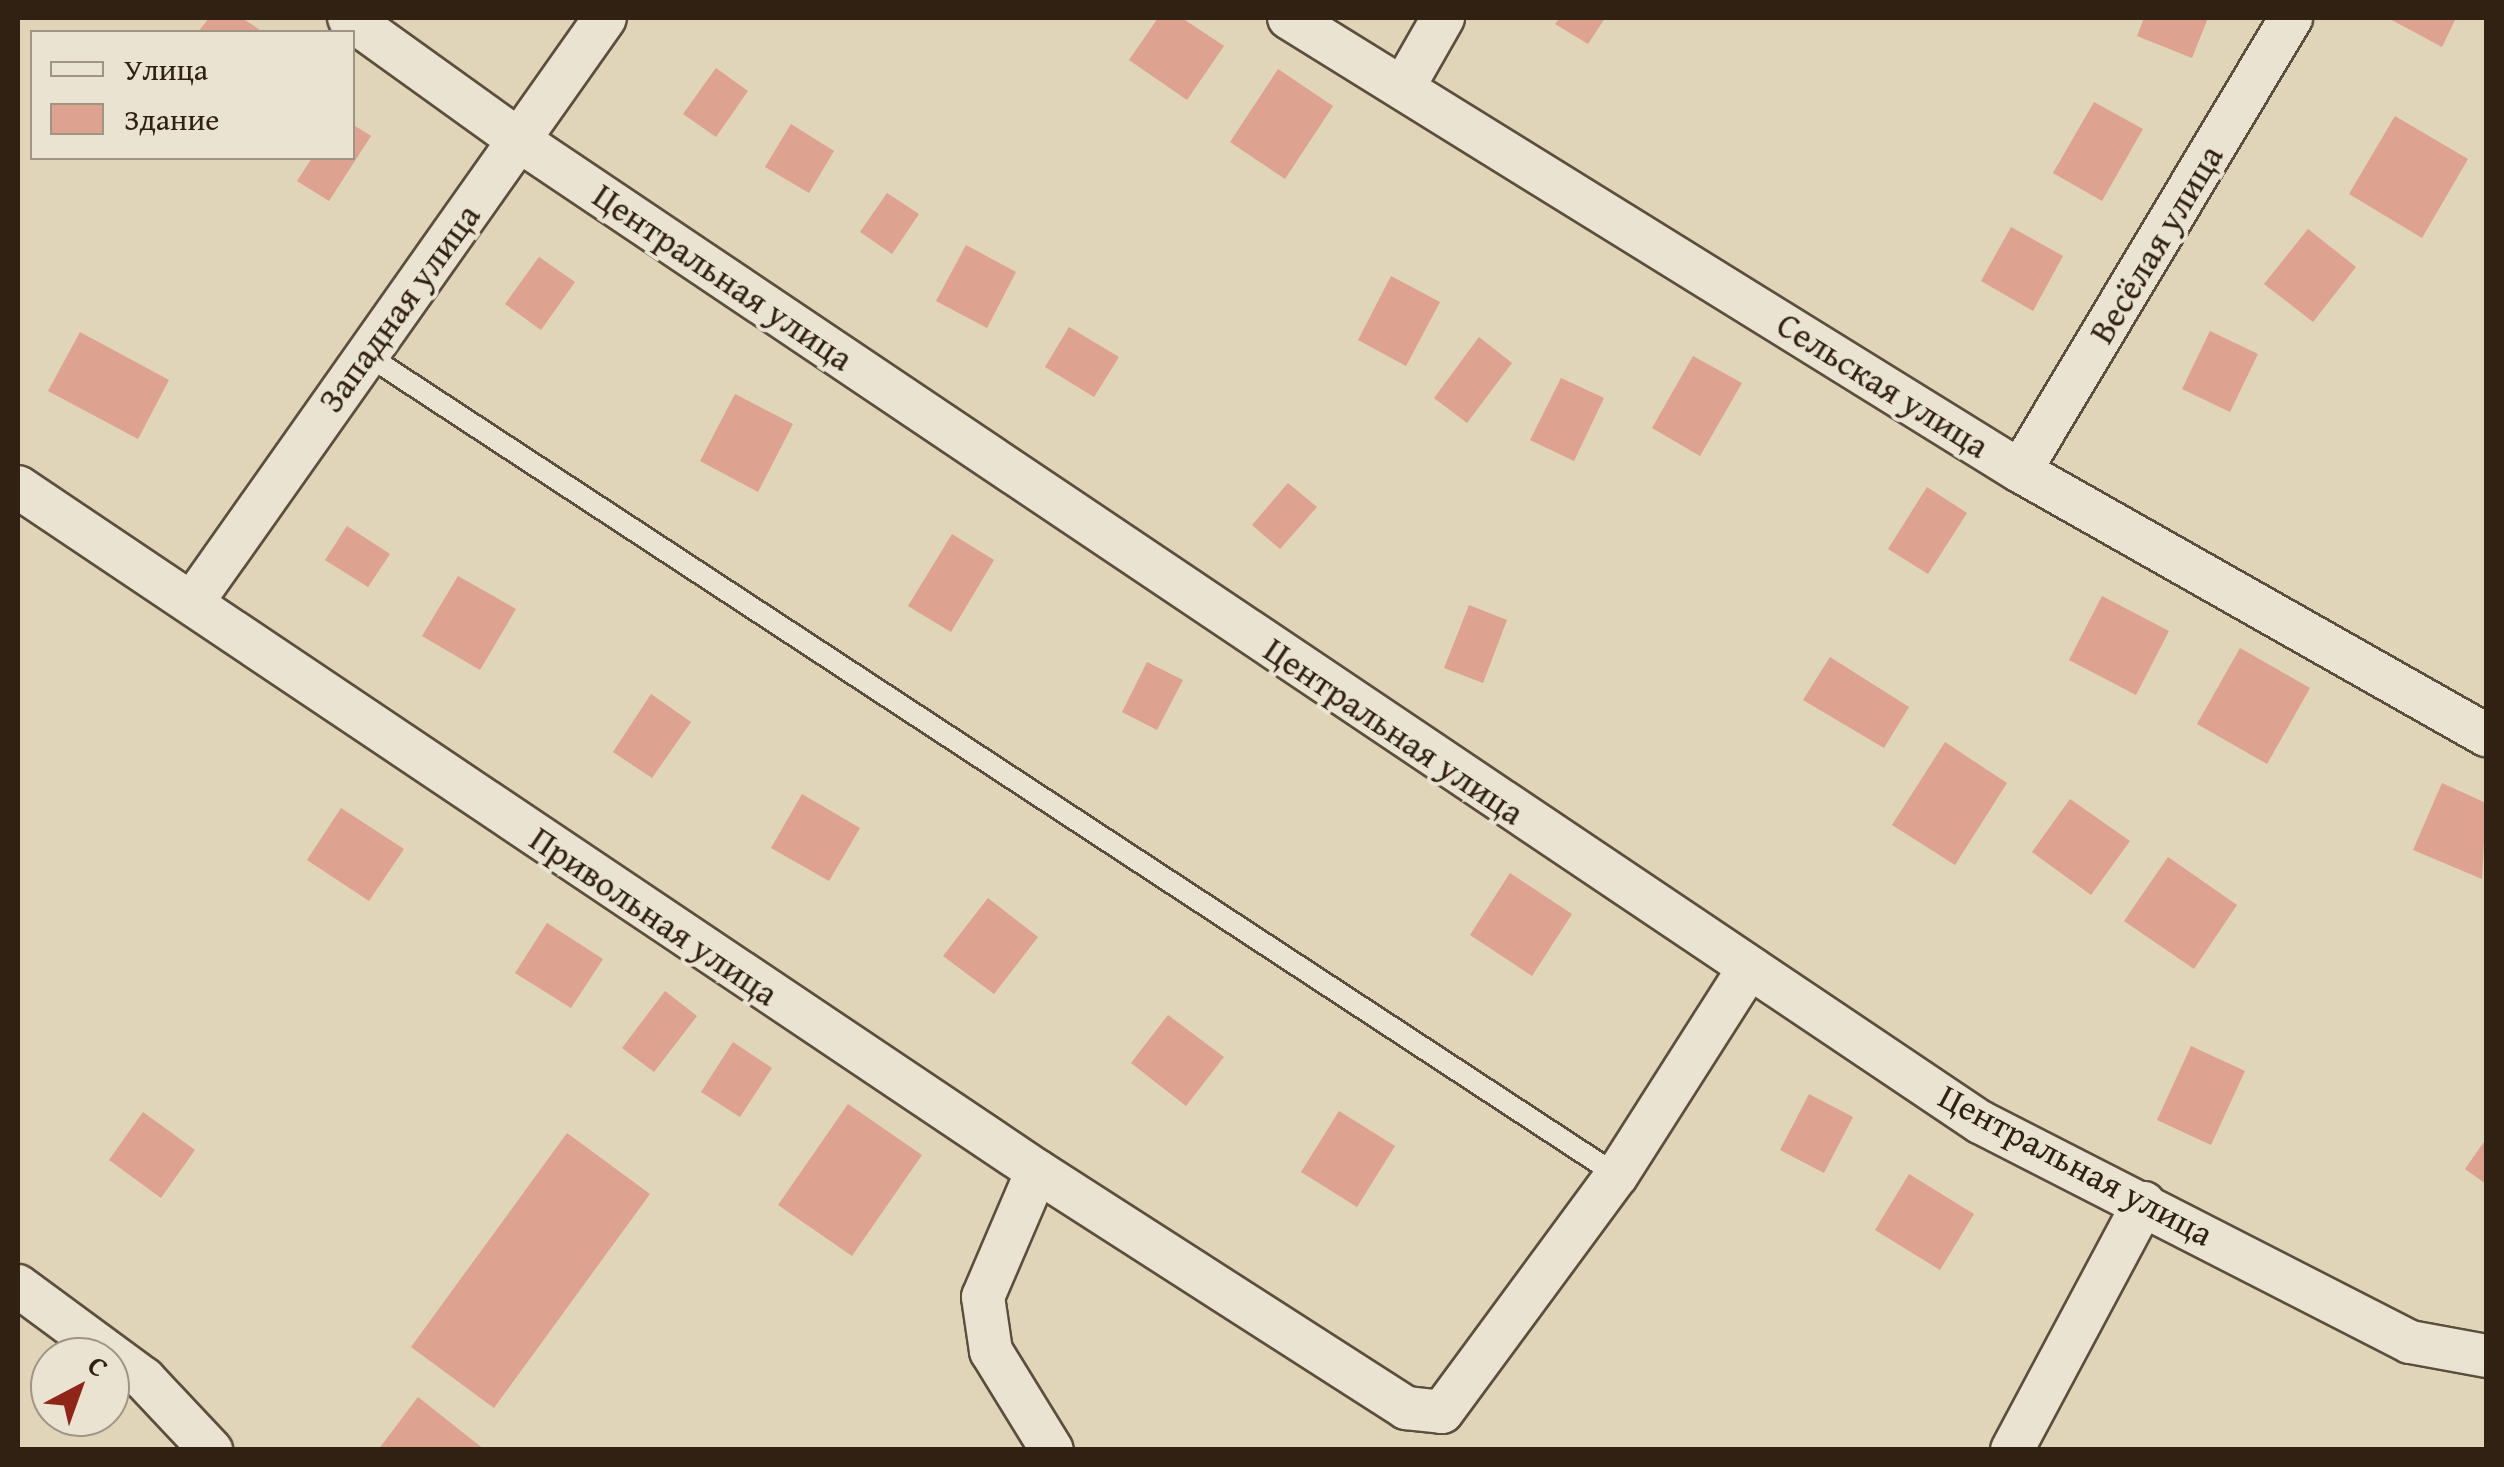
<!DOCTYPE html>
<meta charset="utf-8">
<style>
body{margin:0}
#map{position:relative;width:2504px;height:1467px;overflow:hidden;background:#e0d4b9;font-family:"Gentium Book Plus",serif}
div>[style]{position:absolute}
.building>*{inset:0;background:#dea290}
.roads{filter:drop-shadow(2px 0 #5c4e3c) drop-shadow(-2px 0 #5c4e3c) drop-shadow(0 2px #5c4e3c) drop-shadow(0 -2px #5c4e3c)}
.lane>*{height:20px;margin:-10px;padding:0 10px;transform-origin:10px;border-radius:10px;background:#ebe3d2}
.street>*{height:42px;margin:-21px;padding:0 21px;transform-origin:21px;border-radius:21px;background:#ebe3d2}
span{translate:-50% -50%;white-space:nowrap;text-align:center;line-height:1.15;-webkit-text-stroke:8px #ebe3d2;paint-order:stroke}
.street-label{font-size:35px;color:#302112}
.frame{position:absolute;inset:0;border:20px solid #302112;pointer-events:none}
.legend{position:absolute;left:30px;top:30px;width:325px;height:130px;box-sizing:border-box;background:#ebe3d2;border:2px solid #a09585;margin:0;padding:12px 18px;list-style:none;font-size:30px;color:#302112}
.legend li{display:flex;align-items:center;gap:20px;height:50px}
.legend b{width:50px;border:2px solid #a09585}
.north{position:absolute;left:30px;top:1337px;width:100px;height:100px;box-sizing:border-box;background:#ebe3d2;border:2px solid #a09585;border-radius:50%;rotate:41deg;font-size:28px;font-weight:700;line-height:40px;text-align:center;color:#302112}
.north::after{content:'';display:block;margin:auto;width:35px;height:45px;background:#8f2418;clip-path:polygon(50% 0,100% 100%,50% 72%,0 100%)}
</style>
<div id="map">
<div class="building">
<i style="clip-path:polygon(209px 18px,242px 18px,263px 32px,198px 32px)"></i>
<i style="clip-path:polygon(1158px 18px,1182px 18px,1224px 46px,1187px 100px,1129px 60px)"></i>
<i style="clip-path:polygon(1560px 18px,1605px 18px,1588px 44px,1555px 24px)"></i>
<i style="clip-path:polygon(2144px 18px,2208px 18px,2192px 58px,2137px 36px)"></i>
<i style="clip-path:polygon(2388px 18px,2456px 18px,2442px 47px)"></i>
<i style="clip-path:polygon(716px 68px,748px 91px,716px 137px,683px 114px)"></i>
<i style="clip-path:polygon(1278px 69px,1333px 106px,1285px 179px,1230px 142px)"></i>
<i style="clip-path:polygon(2094px 102px,2143px 129px,2102px 201px,2053px 173px)"></i>
<i style="clip-path:polygon(2395px 116px,2468px 159px,2422px 238px,2349px 194px)"></i>
<i style="clip-path:polygon(352px 124px,371px 136px,329px 201px,297px 181px,312px 158px,352px 158px)"></i>
<i style="clip-path:polygon(791px 124px,834px 151px,809px 193px,765px 167px)"></i>
<i style="clip-path:polygon(887px 193px,919px 214px,892px 254px,860px 232px)"></i>
<i style="clip-path:polygon(2011px 227px,2063px 256px,2033px 311px,1981px 281px)"></i>
<i style="clip-path:polygon(2308px 229px,2356px 267px,2313px 322px,2264px 284px)"></i>
<i style="clip-path:polygon(966px 245px,1016px 272px,987px 328px,936px 301px)"></i>
<i style="clip-path:polygon(539px 257px,575px 282px,541px 330px,505px 304px)"></i>
<i style="clip-path:polygon(1391px 276px,1440px 302px,1406px 366px,1358px 340px)"></i>
<i style="clip-path:polygon(1069px 327px,1119px 357px,1094px 397px,1045px 367px)"></i>
<i style="clip-path:polygon(2210px 331px,2258px 354px,2230px 412px,2182px 389px)"></i>
<i style="clip-path:polygon(80px 332px,169px 380px,138px 439px,48px 391px)"></i>
<i style="clip-path:polygon(1479px 337px,1512px 363px,1467px 423px,1434px 398px)"></i>
<i style="clip-path:polygon(1693px 356px,1742px 383px,1700px 456px,1652px 428px)"></i>
<i style="clip-path:polygon(1561px 378px,1604px 398px,1574px 461px,1530px 440px)"></i>
<i style="clip-path:polygon(735px 394px,793px 424px,758px 492px,700px 461px)"></i>
<i style="clip-path:polygon(1288px 483px,1317px 507px,1280px 549px,1252px 525px)"></i>
<i style="clip-path:polygon(1927px 487px,1967px 513px,1928px 574px,1888px 549px)"></i>
<i style="clip-path:polygon(347px 526px,390px 554px,368px 587px,325px 560px)"></i>
<i style="clip-path:polygon(952px 534px,994px 560px,951px 632px,908px 606px)"></i>
<i style="clip-path:polygon(458px 576px,516px 609px,480px 670px,422px 636px)"></i>
<i style="clip-path:polygon(2102px 596px,2169px 631px,2136px 695px,2069px 660px)"></i>
<i style="clip-path:polygon(1469px 605px,1507px 620px,1483px 683px,1444px 668px)"></i>
<i style="clip-path:polygon(2240px 648px,2310px 688px,2267px 764px,2197px 724px)"></i>
<i style="clip-path:polygon(1830px 657px,1909px 707px,1884px 748px,1803px 700px)"></i>
<i style="clip-path:polygon(1147px 662px,1183px 680px,1157px 730px,1122px 712px)"></i>
<i style="clip-path:polygon(651px 694px,691px 722px,652px 778px,613px 752px)"></i>
<i style="clip-path:polygon(1945px 742px,2007px 783px,1955px 865px,1892px 825px)"></i>
<i style="clip-path:polygon(2442px 783px,2486px 803px,2482px 879px,2413px 850px)"></i>
<i style="clip-path:polygon(802px 794px,860px 828px,829px 881px,771px 848px)"></i>
<i style="clip-path:polygon(2070px 799px,2130px 841px,2091px 895px,2032px 852px)"></i>
<i style="clip-path:polygon(341px 808px,404px 849px,369px 901px,307px 860px)"></i>
<i style="clip-path:polygon(2168px 857px,2237px 905px,2194px 969px,2124px 921px)"></i>
<i style="clip-path:polygon(1510px 873px,1572px 914px,1532px 976px,1470px 935px)"></i>
<i style="clip-path:polygon(988px 898px,1038px 937px,994px 994px,943px 956px)"></i>
<i style="clip-path:polygon(547px 923px,603px 959px,571px 1008px,515px 973px)"></i>
<i style="clip-path:polygon(665px 991px,697px 1016px,654px 1072px,622px 1048px)"></i>
<i style="clip-path:polygon(1168px 1015px,1224px 1057px,1186px 1106px,1131px 1063px)"></i>
<i style="clip-path:polygon(733px 1042px,772px 1068px,740px 1117px,701px 1092px)"></i>
<i style="clip-path:polygon(2191px 1046px,2245px 1071px,2211px 1145px,2157px 1120px)"></i>
<i style="clip-path:polygon(1809px 1094px,1853px 1117px,1824px 1173px,1780px 1150px)"></i>
<i style="clip-path:polygon(848px 1104px,922px 1155px,852px 1256px,778px 1205px)"></i>
<i style="clip-path:polygon(1339px 1111px,1395px 1146px,1357px 1207px,1301px 1172px)"></i>
<i style="clip-path:polygon(143px 1112px,195px 1150px,161px 1198px,109px 1160px)"></i>
<i style="clip-path:polygon(567px 1133px,650px 1194px,494px 1408px,411px 1347px)"></i>
<i style="clip-path:polygon(2486px 1139px,2486px 1184px,2465px 1169px)"></i>
<i style="clip-path:polygon(1909px 1174px,1974px 1214px,1940px 1270px,1875px 1230px)"></i>
<i style="clip-path:polygon(418px 1397px,485px 1450px,378px 1450px)"></i>
</div>
<div class="roads">
<div class="lane">
<i style="left:364px;top:353px;width:1499px;rotate:33.27deg"></i>
</div>
<div class="street">
<i style="left:349px;top:18px;width:211px;rotate:35.7deg"></i>
<i style="left:520px;top:141px;width:1759px;rotate:33.9deg"></i>
<i style="left:1980px;top:1122px;width:483px;rotate:27.1deg"></i>
<i style="left:2410px;top:1342px;width:77px;rotate:10.4deg"></i>
<i style="left:1289px;top:18px;width:860px;rotate:31.79deg"></i>
<i style="left:2020px;top:471px;width:536px;rotate:29.53deg"></i>
<i style="left:1403px;top:88px;width:81px;rotate:-60.3deg"></i>
<i style="left:2020px;top:471px;width:528px;rotate:-59.11deg"></i>
<i style="left:18px;top:487px;width:1227px;rotate:33.87deg"></i>
<i style="left:1037px;top:1171px;width:137px;rotate:113.2deg"></i>
<i style="left:983px;top:1297px;width:55px;rotate:81.6deg"></i>
<i style="left:991px;top:1351px;width:116px;rotate:58.4deg"></i>
<i style="left:194px;top:600px;width:712px;rotate:-54.77deg"></i>
<i style="left:1037px;top:1171px;width:439px;rotate:32.7deg"></i>
<i style="left:1406px;top:1408px;width:36px;rotate:6deg"></i>
<i style="left:1442px;top:1412px;width:295px;rotate:-53.6deg"></i>
<i style="left:1617px;top:1175px;width:244px;rotate:-57.5deg"></i>
<i style="left:18px;top:1286px;width:157px;rotate:36.4deg"></i>
<i style="left:144px;top:1379px;width:98px;rotate:46.7deg"></i>
<i style="left:2012px;top:1450px;width:280px;rotate:-61.9deg"></i>
</div>
</div>
<div class="street-label">
<span style="left:2156px;top:244px;rotate:-59deg">Весёлая улица</span>
<span style="left:723px;top:277px;rotate:34deg">Центральная улица</span>
<span style="left:399px;top:308px;rotate:-54deg">Западная улица</span>
<span style="left:1883px;top:385px;rotate:32deg">Сельская улица</span>
<span style="left:1394px;top:731px;rotate:34deg">Центральная улица</span>
<span style="left:654px;top:916px;rotate:34deg">Привольная улица</span>
<span style="left:2076px;top:1165px;rotate:28deg">Центральная улица</span>
</div>
<div class="frame"></div>
<ul class="legend">
<li><b style="height:12px;background:#ebe3d2"></b>Улица</li>
<li><b style="height:28px;background:#dea290"></b>Здание</li>
</ul>
<div class="north">С</div>
</div>
